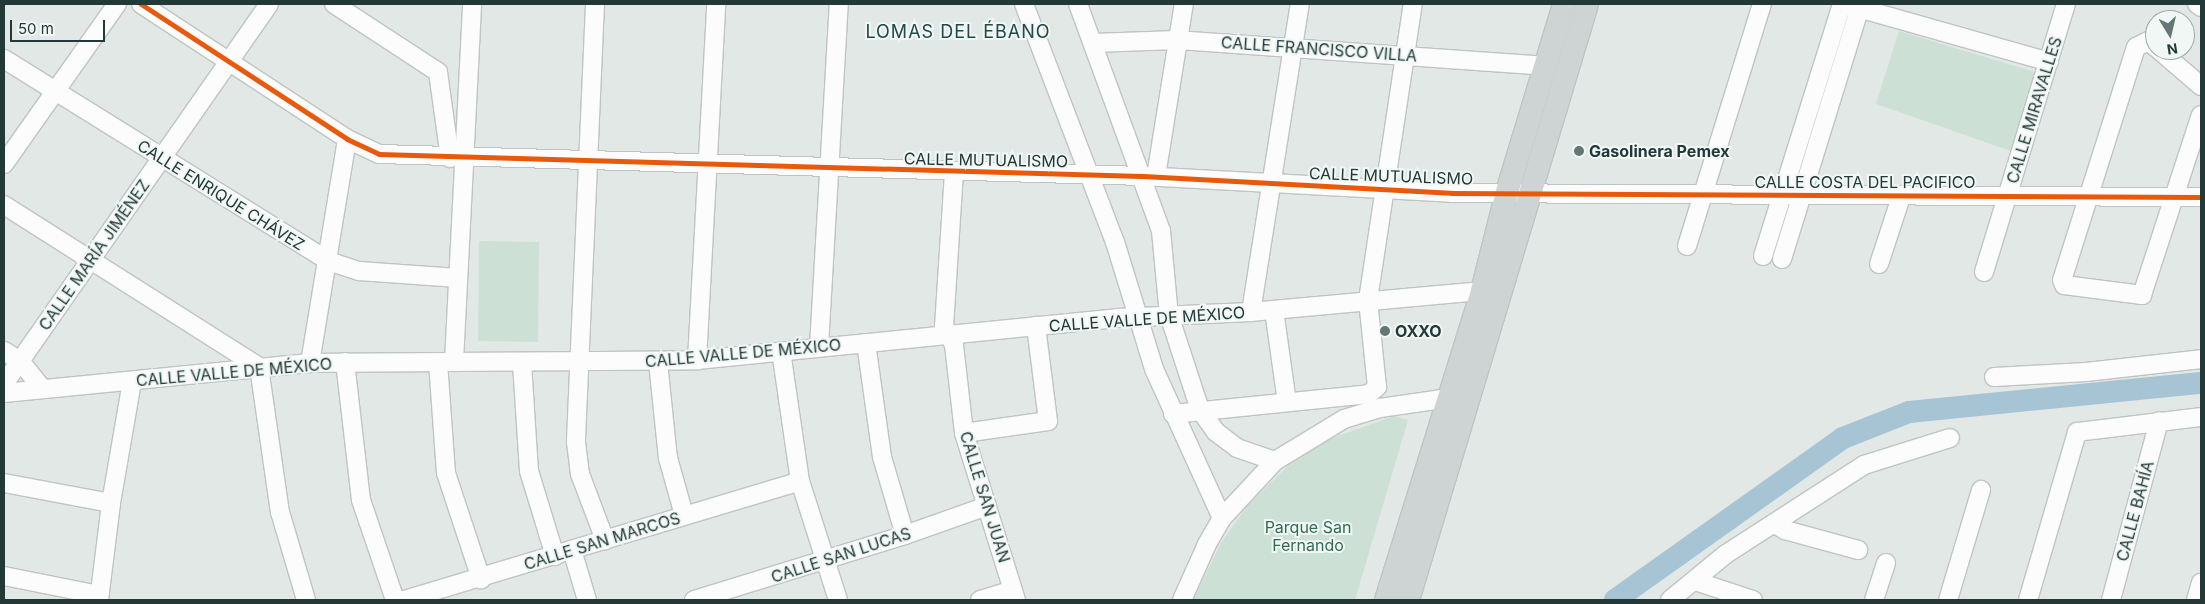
<!DOCTYPE html>
<meta charset="utf-8">
<style>
body{margin:0}
#map{position:relative;width:2205px;height:604px;overflow:hidden;background:#e2e8e6;font-family:Inter,sans-serif}
div>[style]{position:absolute}
.green>*{inset:0;background:#cde0d6}
.river>*{height:22px;margin:-11px;padding:0 11px;transform-origin:11px;border-radius:11px;background:#a6c4d3}
.roads{filter:drop-shadow(1px 0 #bfc4c3) drop-shadow(-1px 0 #bfc4c3) drop-shadow(0 1px #bfc4c3) drop-shadow(0 -1px #bfc4c3)}
.minor>*{height:18px;margin:-9px;padding:0 9px;transform-origin:9px;border-radius:9px;background:#fbfcfb}
.major>*{height:22px;margin:-11px;padding:0 11px;transform-origin:11px;border-radius:11px;background:#ced4d3}
.cycleway>*{height:5px;margin:-2.5px;padding:0 2.5px;transform-origin:2.5px;border-radius:2.5px;background:#e8590c}
.dots>*{width:14px;height:14px;translate:-50% -50%;box-sizing:border-box;border:2px solid #f0f7f5;border-radius:50%}
span{translate:-50% -50%;white-space:nowrap;text-align:center;line-height:1.15;-webkit-text-stroke:4px #f0f7f5;paint-order:stroke}
.street-label{font-size:16px;color:#223937}
.poi-label{font-size:16px;color:#223937;font-weight:700}
.left{translate:0 -50%;text-align:left}
.park-label{font-size:16px;color:#306c53}
.neighbourhood-label{font-size:18px;color:#204947;letter-spacing:1px}
.frame{position:absolute;inset:0;border:5px solid #223937;pointer-events:none}
.north{position:absolute;left:2145px;top:10px;width:50px;height:50px;box-sizing:border-box;background:#f0f7f5;border:1px solid #9eaba9;border-radius:50%;rotate:171deg;font-size:14px;font-weight:700;line-height:20px;text-align:center;color:#223937}
.north::after{content:'';display:block;margin:auto;width:18px;height:22px;background:#657674;clip-path:polygon(50% 0,100% 100%,50% 72%,0 100%)}
.scale{position:absolute;left:10px;top:20px;width:95px;height:22px;box-sizing:border-box;border:2px solid #223937;border-top:0;padding-left:6px;font-size:15px;line-height:18px;white-space:nowrap;color:#223937;-webkit-text-stroke:4px #f0f7f5;paint-order:stroke}
</style>
<div id="map">
<div class="green">
<i style="clip-path:polygon(1899px 31px,2035px 72px,2011px 151px,1876px 104px)"></i>
<i style="clip-path:polygon(479px 241px,539px 242px,538px 342px,478px 341px)"></i>
<i style="clip-path:polygon(1394px 416px,1408px 420px,1355px 600px,1193px 600px,1221px 543px,1248px 505px,1288px 466px,1321px 442px)"></i>
</div>
<div class="river">
<i style="left:1615px;top:600px;width:280px;rotate:-35.4deg"></i>
<i style="left:1843px;top:438px;width:71px;rotate:-21.5deg"></i>
<i style="left:1909px;top:412px;width:293px;rotate:-5.7deg"></i>
</div>
<div class="roads">
<div class="minor">
<i style="left:141px;top:4px;width:246px;rotate:33.2deg"></i>
<i style="left:347px;top:139px;width:35px;rotate:25deg"></i>
<i style="left:379px;top:154px;width:762px;rotate:1.65deg"></i>
<i style="left:1141px;top:176px;width:311px;rotate:3.1deg"></i>
<i style="left:1452px;top:193px;width:749px;rotate:0.31deg"></i>
<i style="left:334px;top:4px;width:124px;rotate:33.2deg"></i>
<i style="left:438px;top:72px;width:87px;rotate:82.1deg"></i>
<i style="left:595px;top:4px;width:438px;rotate:92.5deg"></i>
<i style="left:576px;top:442px;width:32px;rotate:83deg"></i>
<i style="left:580px;top:474px;width:71px;rotate:69.3deg"></i>
<i style="left:1024px;top:4px;width:255px;rotate:69.1deg"></i>
<i style="left:1115px;top:242px;width:133px;rotate:72.9deg"></i>
<i style="left:1154px;top:369px;width:164px;rotate:65.5deg"></i>
<i style="left:1078px;top:4px;width:242px;rotate:69.9deg"></i>
<i style="left:1161px;top:231px;width:84px;rotate:84.6deg"></i>
<i style="left:1169px;top:315px;width:100px;rotate:71.9deg"></i>
<i style="left:1200px;top:410px;width:27px;rotate:54deg"></i>
<i style="left:1216px;top:432px;width:26px;rotate:37deg"></i>
<i style="left:1237px;top:448px;width:40px;rotate:18.9deg"></i>
<i style="left:2197px;top:4px;width:5px;rotate:37deg"></i>
<i style="left:1848px;top:5px;width:209px;rotate:15.8deg"></i>
<i style="left:1093px;top:43px;width:84px;rotate:-2deg"></i>
<i style="left:1177px;top:40px;width:370px;rotate:4deg"></i>
<i style="left:2155px;top:47px;width:9px;rotate:-139deg"></i>
<i style="left:2148px;top:41px;width:13px;rotate:153deg"></i>
<i style="left:2136px;top:47px;width:244px;rotate:107.6deg"></i>
<i style="left:2062px;top:280px;width:5px;rotate:68deg"></i>
<i style="left:2064px;top:285px;width:79px;rotate:7.3deg"></i>
<i style="left:2142px;top:295px;width:189px;rotate:-71.9deg"></i>
<i style="left:2159px;top:50px;width:55px;rotate:40.6deg"></i>
<i style="left:4px;top:59px;width:382px;rotate:31.9deg"></i>
<i style="left:328px;top:261px;width:33px;rotate:18deg"></i>
<i style="left:359px;top:271px;width:99px;rotate:4deg"></i>
<i style="left:4px;top:164px;width:196px;rotate:-54.8deg"></i>
<i style="left:954px;top:172px;width:154px;rotate:93.7deg"></i>
<i style="left:944px;top:326px;width:21px;rotate:62deg"></i>
<i style="left:954px;top:345px;width:89px;rotate:83.5deg"></i>
<i style="left:964px;top:433px;width:175px;rotate:72.7deg"></i>
<i style="left:1156px;top:176px;width:174px;rotate:-80.8deg"></i>
<i style="left:4px;top:205px;width:302px;rotate:32.4deg"></i>
<i style="left:259px;top:367px;width:147px;rotate:81.8deg"></i>
<i style="left:280px;top:512px;width:92px;rotate:73.5deg"></i>
<i style="left:1687px;top:246px;width:253px;rotate:-72.8deg"></i>
<i style="left:1763px;top:256px;width:264px;rotate:-72.6deg"></i>
<i style="left:1782px;top:259px;width:267px;rotate:-72.8deg"></i>
<i style="left:1879px;top:264px;width:71px;rotate:-71.8deg"></i>
<i style="left:1984px;top:272px;width:280px;rotate:-73deg"></i>
<i style="left:1274px;top:310px;width:93px;rotate:82deg"></i>
<i style="left:1251px;top:312px;width:312px;rotate:-81deg"></i>
<i style="left:866px;top:343px;width:115px;rotate:82deg"></i>
<i style="left:882px;top:457px;width:81px;rotate:73.6deg"></i>
<i style="left:819px;top:347px;width:344px;rotate:-86.7deg"></i>
<i style="left:4px;top:351px;width:19px;rotate:32deg"></i>
<i style="left:20px;top:361px;width:35px;rotate:51deg"></i>
<i style="left:781px;top:351px;width:131px;rotate:81.7deg"></i>
<i style="left:800px;top:481px;width:125px;rotate:72.3deg"></i>
<i style="left:697px;top:360px;width:357px;rotate:-86.9deg"></i>
<i style="left:345px;top:362px;width:139px;rotate:83.4deg"></i>
<i style="left:361px;top:500px;width:106px;rotate:71.2deg"></i>
<i style="left:438px;top:362px;width:111px;rotate:85.9deg"></i>
<i style="left:446px;top:473px;width:112px;rotate:71.7deg"></i>
<i style="left:454px;top:362px;width:358px;rotate:-87.1deg"></i>
<i style="left:658px;top:362px;width:97px;rotate:84.1deg"></i>
<i style="left:668px;top:458px;width:59px;rotate:74.3deg"></i>
<i style="left:310px;top:363px;width:227px;rotate:-80.6deg"></i>
<i style="left:522px;top:363px;width:108px;rotate:86.3deg"></i>
<i style="left:529px;top:471px;width:89px;rotate:73deg"></i>
<i style="left:1994px;top:377px;width:92px;rotate:-3.1deg"></i>
<i style="left:2086px;top:372px;width:116px;rotate:-6.4deg"></i>
<i style="left:4px;top:384px;width:463px;rotate:-55.1deg"></i>
<i style="left:4px;top:393px;width:307px;rotate:-5.6deg"></i>
<i style="left:310px;top:363px;width:387px;rotate:-0.4deg"></i>
<i style="left:697px;top:360px;width:422px;rotate:-5.7deg"></i>
<i style="left:1117px;top:318px;width:134px;rotate:-2.6deg"></i>
<i style="left:1251px;top:312px;width:232px;rotate:-5.2deg"></i>
<i style="left:1173px;top:414px;width:197px;rotate:-5.8deg"></i>
<i style="left:1369px;top:394px;width:11px;rotate:-41deg"></i>
<i style="left:1377px;top:387px;width:87px;rotate:-95.9deg"></i>
<i style="left:1368px;top:300px;width:299px;rotate:-81.4deg"></i>
<i style="left:964px;top:433px;width:85px;rotate:-8.1deg"></i>
<i style="left:1048px;top:421px;width:96px;rotate:-97.2deg"></i>
<i style="left:4px;top:483px;width:109px;rotate:10.6deg"></i>
<i style="left:1775px;top:524px;width:12px;rotate:31deg"></i>
<i style="left:1785px;top:530px;width:76px;rotate:15.3deg"></i>
<i style="left:572px;top:550px;width:52px;rotate:73.3deg"></i>
<i style="left:4px;top:576px;width:97px;rotate:11.3deg"></i>
<i style="left:1695px;top:581px;width:61px;rotate:18.1deg"></i>
<i style="left:99px;top:600px;width:98px;rotate:-82.9deg"></i>
<i style="left:111px;top:503px;width:123px;rotate:-80.2deg"></i>
<i style="left:404px;top:600px;width:413px;rotate:-16.7deg"></i>
<i style="left:694px;top:600px;width:221px;rotate:-17.1deg"></i>
<i style="left:905px;top:535px;width:87px;rotate:-19.5deg"></i>
<i style="left:980px;top:600px;width:34px;rotate:-17deg"></i>
<i style="left:1182px;top:600px;width:61px;rotate:-65.9deg"></i>
<i style="left:1207px;top:544px;width:30px;rotate:-60deg"></i>
<i style="left:1222px;top:518px;width:78px;rotate:-47.1deg"></i>
<i style="left:1275px;top:461px;width:81px;rotate:-31.3deg"></i>
<i style="left:1344px;top:419px;width:38px;rotate:-17deg"></i>
<i style="left:1380px;top:408px;width:70px;rotate:-8.2deg"></i>
<i style="left:1670px;top:600px;width:72px;rotate:-39.4deg"></i>
<i style="left:1726px;top:554px;width:164px;rotate:-32.8deg"></i>
<i style="left:1864px;top:465px;width:90px;rotate:-17.4deg"></i>
<i style="left:1874px;top:600px;width:39px;rotate:-72deg"></i>
<i style="left:1948px;top:600px;width:115px;rotate:-73.3deg"></i>
<i style="left:2028px;top:600px;width:175px;rotate:-73.7deg"></i>
<i style="left:2077px;top:432px;width:125px;rotate:-6.9deg"></i>
<i style="left:2111px;top:600px;width:185px;rotate:-75deg"></i>
<i style="left:2196px;top:600px;width:18px;rotate:-74deg"></i>
</div>
<div class="major">
<i style="left:1386px;top:600px;width:324px;rotate:-72.7deg"></i>
<i style="left:1482px;top:291px;width:102px;rotate:-75.8deg"></i>
<i style="left:1507px;top:192px;width:196px;rotate:-73.1deg"></i>
<i style="left:1408px;top:600px;width:622px;rotate:-73.28deg"></i>
</div>
</div>
<div class="cycleway">
<i style="left:141px;top:4px;width:246px;rotate:33.2deg"></i>
<i style="left:347px;top:139px;width:35px;rotate:25deg"></i>
<i style="left:379px;top:154px;width:762px;rotate:1.65deg"></i>
<i style="left:1141px;top:176px;width:311px;rotate:3.1deg"></i>
<i style="left:1452px;top:193px;width:749px;rotate:0.31deg"></i>
</div>
<div class="dots">
<i style="left:1579px;top:151px;background:#657674"></i>
<i style="left:1385px;top:331px;background:#657674"></i>
</div>
<div class="street-label">
<span style="left:1319px;top:49px;rotate:4deg">CALLE FRANCISCO VILLA</span>
<span style="left:2034px;top:110px;rotate:-73deg">CALLE MIRAVALLES</span>
<span style="left:986px;top:160px;rotate:1deg">CALLE MUTUALISMO</span>
<span style="left:1391px;top:176px;rotate:2deg">CALLE MUTUALISMO</span>
<span style="left:1865px;top:182px">CALLE COSTA DEL PACIFICO</span>
<span style="left:221px;top:195px;rotate:32deg">CALLE ENRIQUE CHÁVEZ</span>
<span style="left:94px;top:255px;rotate:-55deg">CALLE MARÍA JIMÉNEZ</span>
<span style="left:1147px;top:319px;rotate:-4deg">CALLE VALLE DE MÉXICO</span>
<span style="left:743px;top:353px;rotate:-5deg">CALLE VALLE DE MÉXICO</span>
<span style="left:234px;top:372px;rotate:-5deg">CALLE VALLE DE MÉXICO</span>
<span style="left:985px;top:497px;rotate:73deg">CALLE SAN JUAN</span>
<span style="left:2135px;top:511px;rotate:-75deg">CALLE BAHÍA</span>
<span style="left:602px;top:541px;rotate:-17deg">CALLE SAN MARCOS</span>
<span style="left:841px;top:555px;rotate:-18deg">CALLE SAN LUCAS</span>
</div>
<div class="poi-label">
<span class="left" style="left:1589px;top:151px">Gasolinera Pemex</span>
<span class="left" style="left:1395px;top:331px">OXXO</span>
</div>
<div class="park-label">
<span style="left:1308px;top:536px">Parque San<br>Fernando</span>
</div>
<div class="neighbourhood-label">
<span style="left:958px;top:32px">LOMAS DEL ÉBANO</span>
</div>
<div class="frame"></div>
<div class="north">N</div>
<div class="scale">50 m</div>
</div>
